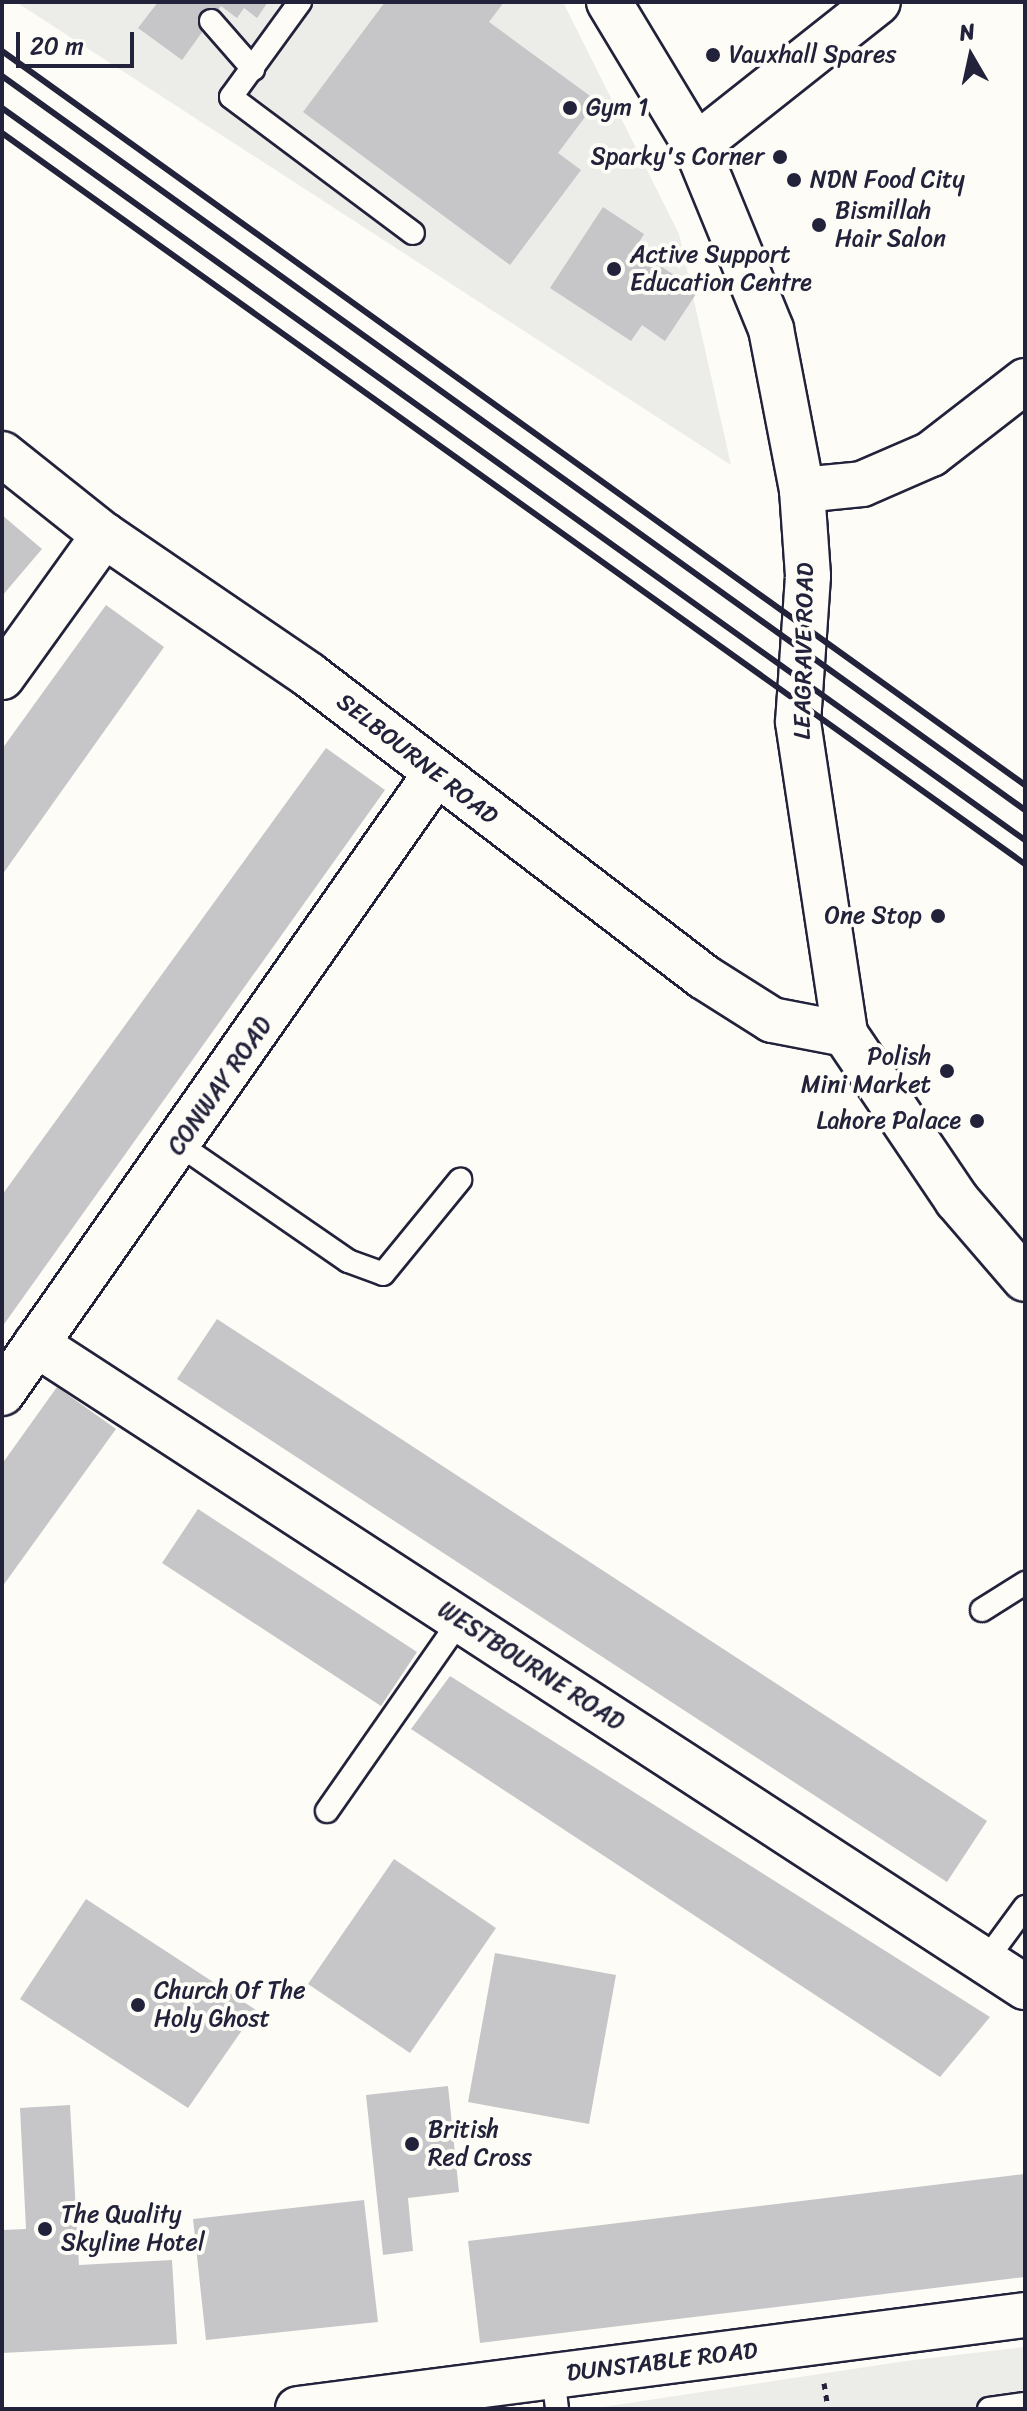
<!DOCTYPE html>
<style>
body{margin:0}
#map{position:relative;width:1027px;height:2411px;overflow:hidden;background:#fdfcf7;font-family:Sriracha,sans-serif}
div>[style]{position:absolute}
.built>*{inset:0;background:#ecece9}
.building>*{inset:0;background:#c6c6c8}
.path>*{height:5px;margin-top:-2.5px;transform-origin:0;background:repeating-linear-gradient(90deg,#22223b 0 6px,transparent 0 12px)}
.roads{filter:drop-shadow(2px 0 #22223b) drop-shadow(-2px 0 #22223b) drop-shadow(0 2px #22223b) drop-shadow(0 -2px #22223b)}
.service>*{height:22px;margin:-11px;padding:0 11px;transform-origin:11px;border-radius:11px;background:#fdfcf7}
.minor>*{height:44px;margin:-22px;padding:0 22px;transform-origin:22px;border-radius:22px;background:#fdfcf7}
.secondary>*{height:44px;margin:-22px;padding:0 22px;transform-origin:22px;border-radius:22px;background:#fdfcf7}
.primary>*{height:44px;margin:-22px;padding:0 22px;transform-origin:22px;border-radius:22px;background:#fdfcf7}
.rail>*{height:6px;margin:-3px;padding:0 3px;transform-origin:3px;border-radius:3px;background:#22223b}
.dots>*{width:22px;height:22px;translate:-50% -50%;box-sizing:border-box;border:4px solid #fdfcf7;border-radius:50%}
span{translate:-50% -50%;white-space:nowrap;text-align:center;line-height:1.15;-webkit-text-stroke:8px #fdfcf7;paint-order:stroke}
.poi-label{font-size:24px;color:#22223b}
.left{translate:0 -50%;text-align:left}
.right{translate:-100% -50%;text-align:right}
.street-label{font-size:24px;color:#22223b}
.frame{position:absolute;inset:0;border:4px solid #22223b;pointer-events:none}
.north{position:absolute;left:931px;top:16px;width:80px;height:80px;-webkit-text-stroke:6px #fdfcf7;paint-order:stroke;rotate:351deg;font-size:22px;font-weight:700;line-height:32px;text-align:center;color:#22223b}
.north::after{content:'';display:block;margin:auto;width:28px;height:36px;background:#22223b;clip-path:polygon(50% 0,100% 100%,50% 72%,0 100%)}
.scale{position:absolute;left:16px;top:32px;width:118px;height:36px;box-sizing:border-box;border:4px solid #22223b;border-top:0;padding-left:10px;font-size:24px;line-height:28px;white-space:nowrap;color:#22223b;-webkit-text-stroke:6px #fdfcf7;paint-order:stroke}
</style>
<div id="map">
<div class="built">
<i style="clip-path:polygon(16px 2px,563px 2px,679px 234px,731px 465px)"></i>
<i style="clip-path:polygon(1025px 2347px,1025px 2409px,590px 2409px,906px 2361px)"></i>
</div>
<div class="building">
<i style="clip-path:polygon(158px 2px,268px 2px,257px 18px,244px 8px,237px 18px,221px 6px,182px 60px,138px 28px)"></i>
<i style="clip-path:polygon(385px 2px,504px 2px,489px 22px,597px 101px,558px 153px,581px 170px,510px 265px,303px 112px)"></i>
<i style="clip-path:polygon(603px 207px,644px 234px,635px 249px,698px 291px,665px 341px,642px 325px,631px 341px,550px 288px)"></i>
<i style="clip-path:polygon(2px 515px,42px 549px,2px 596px)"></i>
<i style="clip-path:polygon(106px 605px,164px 647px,2px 875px,2px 749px)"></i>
<i style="clip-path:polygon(326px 748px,385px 790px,2px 1327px,2px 1195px)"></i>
<i style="clip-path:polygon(217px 1319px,987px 1821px,947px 1882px,177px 1379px)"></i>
<i style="clip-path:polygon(57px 1387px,116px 1429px,2px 1587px,2px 1464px)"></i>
<i style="clip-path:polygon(198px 1509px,417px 1652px,381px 1706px,162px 1563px)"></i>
<i style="clip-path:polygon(450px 1676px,990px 2017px,940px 2077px,411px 1729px)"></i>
<i style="clip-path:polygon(394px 1859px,496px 1928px,410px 2053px,308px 1984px)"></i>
<i style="clip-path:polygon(86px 1899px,256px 2010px,188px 2108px,20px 1999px)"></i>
<i style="clip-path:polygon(495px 1953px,616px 1975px,589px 2124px,468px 2102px)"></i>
<i style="clip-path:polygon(448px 2086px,459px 2192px,408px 2198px,413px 2251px,383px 2255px,366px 2095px)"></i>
<i style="clip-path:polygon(70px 2105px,79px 2265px,172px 2260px,177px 2344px,2px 2353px,2px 2230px,26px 2229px,20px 2108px)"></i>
<i style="clip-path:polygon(1025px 2174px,1025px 2277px,480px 2343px,468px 2241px)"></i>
<i style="clip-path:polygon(364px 2200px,378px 2322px,206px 2340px,193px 2219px)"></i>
</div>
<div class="path">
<i style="left:824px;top:2383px;width:26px;rotate:81deg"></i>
</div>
<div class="roads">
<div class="service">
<i style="left:300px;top:2px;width:117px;rotate:126deg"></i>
<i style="left:231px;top:97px;width:227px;rotate:36.8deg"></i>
<i style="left:211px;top:21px;width:64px;rotate:48.8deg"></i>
<i style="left:180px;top:1145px;width:204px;rotate:34.6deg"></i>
<i style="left:348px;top:1261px;width:37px;rotate:20deg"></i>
<i style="left:383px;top:1274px;width:122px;rotate:-50.7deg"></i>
<i style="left:982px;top:1610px;width:51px;rotate:-32.1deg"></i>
<i style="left:327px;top:1811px;width:233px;rotate:-55.1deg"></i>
<i style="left:986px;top:1960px;width:66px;rotate:-53.7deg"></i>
<i style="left:553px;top:2376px;width:33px;rotate:83deg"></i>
<i style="left:989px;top:2409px;width:36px;rotate:-8deg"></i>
</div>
<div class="minor">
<i style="left:696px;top:146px;width:232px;rotate:-38.4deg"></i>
<i style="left:2px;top:454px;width:130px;rotate:38.5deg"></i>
<i style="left:104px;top:535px;width:248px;rotate:34.3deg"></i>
<i style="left:309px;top:675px;width:497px;rotate:37.4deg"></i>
<i style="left:704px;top:977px;width:80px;rotate:32.3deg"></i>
<i style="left:772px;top:1020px;width:74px;rotate:10.9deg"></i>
<i style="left:802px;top:490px;width:60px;rotate:-5.7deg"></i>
<i style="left:862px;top:484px;width:75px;rotate:-23.5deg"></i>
<i style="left:931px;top:454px;width:119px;rotate:-37.8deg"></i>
<i style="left:2px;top:677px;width:175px;rotate:-54.3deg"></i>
<i style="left:36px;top:1344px;width:1180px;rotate:33.03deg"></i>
<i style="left:2px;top:1393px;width:753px;rotate:-55deg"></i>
</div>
<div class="secondary">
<i style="left:609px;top:2px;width:168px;rotate:58.9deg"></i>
<i style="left:696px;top:146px;width:198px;rotate:67.7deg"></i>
<i style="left:771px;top:329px;width:164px;rotate:79.1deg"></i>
<i style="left:802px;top:490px;width:86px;rotate:86deg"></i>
<i style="left:808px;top:576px;width:146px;rotate:93.9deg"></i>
<i style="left:798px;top:722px;width:316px;rotate:81.4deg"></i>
<i style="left:845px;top:1034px;width:200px;rotate:56deg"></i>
<i style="left:957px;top:1200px;width:104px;rotate:49.3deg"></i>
</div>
<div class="primary">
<i style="left:298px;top:2409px;width:733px;rotate:-7.37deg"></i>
</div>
</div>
<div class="rail">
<i style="left:2px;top:51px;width:1259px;rotate:35.66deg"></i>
<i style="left:2px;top:76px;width:1259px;rotate:35.66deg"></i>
<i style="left:2px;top:108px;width:1258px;rotate:35.59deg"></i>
<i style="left:2px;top:133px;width:1257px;rotate:35.55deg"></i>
</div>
<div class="dots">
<i style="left:713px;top:55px;background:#22223b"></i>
<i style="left:570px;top:108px;background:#22223b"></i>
<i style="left:780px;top:157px;background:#22223b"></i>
<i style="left:794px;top:180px;background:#22223b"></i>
<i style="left:819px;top:225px;background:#22223b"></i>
<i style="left:614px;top:269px;background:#22223b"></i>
<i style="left:938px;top:916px;background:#22223b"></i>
<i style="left:947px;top:1071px;background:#22223b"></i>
<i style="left:977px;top:1121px;background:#22223b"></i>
<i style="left:138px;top:2005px;background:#22223b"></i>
<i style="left:412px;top:2144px;background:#22223b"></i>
<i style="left:45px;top:2229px;background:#22223b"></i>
</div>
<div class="poi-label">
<span class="left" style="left:729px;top:55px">Vauxhall Spares</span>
<span class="left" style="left:586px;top:108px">Gym 1</span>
<span class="right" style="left:764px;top:157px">Sparky's Corner</span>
<span class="left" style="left:810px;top:180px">NDN Food City</span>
<span class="left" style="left:835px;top:225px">Bismillah<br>Hair Salon</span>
<span class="left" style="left:630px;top:269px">Active Support<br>Education Centre</span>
<span class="right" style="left:922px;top:916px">One Stop</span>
<span class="right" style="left:931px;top:1071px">Polish<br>Mini Market</span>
<span class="right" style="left:961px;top:1121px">Lahore Palace</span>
<span class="left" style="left:154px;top:2005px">Church Of The<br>Holy Ghost</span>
<span class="left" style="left:428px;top:2144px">British<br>Red Cross</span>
<span class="left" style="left:61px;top:2229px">The Quality<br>Skyline Hotel</span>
</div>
<div class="street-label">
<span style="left:804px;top:651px;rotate:-89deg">LEAGRAVE ROAD</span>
<span style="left:417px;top:759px;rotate:38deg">SELBOURNE ROAD</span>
<span style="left:220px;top:1086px;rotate:-55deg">CONWAY ROAD</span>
<span style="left:531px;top:1666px;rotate:33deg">WESTBOURNE ROAD</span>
<span style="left:662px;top:2362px;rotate:-7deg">DUNSTABLE ROAD</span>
</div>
<div class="frame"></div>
<div class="north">N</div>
<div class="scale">20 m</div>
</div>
